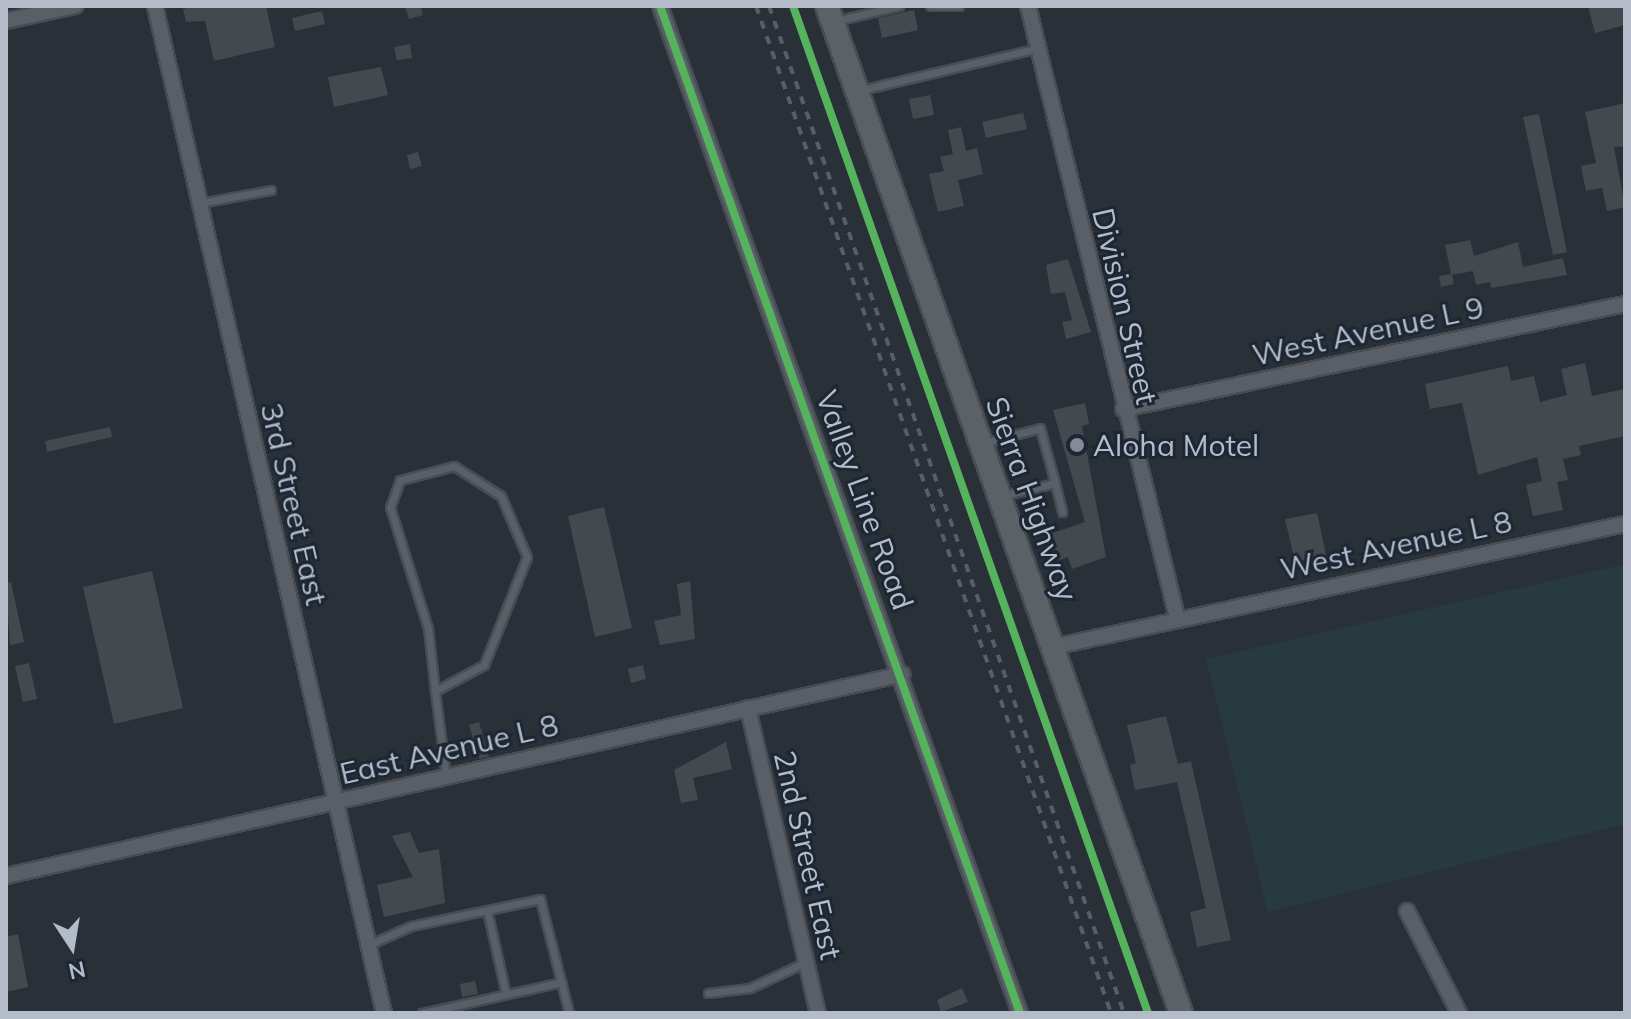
<!DOCTYPE html>
<style>
body{margin:0}
#map{position:relative;width:1631px;height:1019px;overflow:hidden;background:#2a3038;font-family:Mulish,sans-serif}
div>[style]{position:absolute}
.green>*{inset:0;background:#273a3e}
.building>*{inset:0;background:#444950}
.roads{filter:drop-shadow(2px 0 #484c53) drop-shadow(-2px 0 #484c53) drop-shadow(0 2px #484c53) drop-shadow(0 -2px #484c53)}
.lane>*{height:7px;margin:-3.5px;padding:0 3.5px;transform-origin:3.5px;border-radius:3.5px;background:#5a5e66}
.street>*{height:14px;margin:-7px;padding:0 7px;transform-origin:7px;border-radius:7px;background:#5a5e66}
.primary>*{height:22px;margin:-11px;padding:0 11px;transform-origin:11px;border-radius:11px;background:#5c6168}
.rail>*{height:4px;margin-top:-2px;transform-origin:0;background:repeating-linear-gradient(90deg,#595d64 0 8px,transparent 0 16px)}
.cycleway>*{height:8px;margin:-4px;padding:0 4px;transform-origin:4px;border-radius:4px;background:#56b35d}
.dots>*{width:22px;height:22px;translate:-50% -50%;box-sizing:border-box;border:4px solid #1d2633;border-radius:50%}
span{translate:-50% -50%;white-space:nowrap;text-align:center;line-height:1.15;-webkit-text-stroke:6px #1d2633;paint-order:stroke}
.street-label{font-size:30px;color:#b4bcc9}
.poi-label{font-size:30px;color:#b4bcc9}
.left{translate:0 -50%;text-align:left}
.frame{position:absolute;inset:0;border:8px solid #b4bcc9;pointer-events:none}
.north{position:absolute;left:32px;top:907px;width:80px;height:80px;-webkit-text-stroke:6px #1d2633;paint-order:stroke;rotate:168deg;font-size:22px;font-weight:700;line-height:32px;text-align:center;color:#b4bcc9}
.north::after{content:'';display:block;margin:auto;width:28px;height:36px;background:#b4bcc9;clip-path:polygon(50% 0,100% 100%,50% 72%,0 100%)}
</style>
<div id="map">
<div class="green">
<i style="clip-path:polygon(1625px 564px,1625px 824px,1268px 912px,1206px 659px)"></i>
</div>
<div class="building">
<i style="clip-path:polygon(195px 6px,266px 6px,275px 47px,214px 61px,205px 21px,186px 22px,183px 9px)"></i>
<i style="clip-path:polygon(405px 6px,421px 6px,423px 15px,409px 19px)"></i>
<i style="clip-path:polygon(1588px 6px,1625px 6px,1625px 25px,1595px 33px)"></i>
<i style="clip-path:polygon(914px 10px,918px 30px,882px 38px,878px 18px)"></i>
<i style="clip-path:polygon(322px 11px,325px 24px,295px 31px,292px 18px)"></i>
<i style="clip-path:polygon(410px 44px,412px 58px,397px 60px,394px 47px)"></i>
<i style="clip-path:polygon(381px 67px,388px 95px,334px 107px,328px 77px)"></i>
<i style="clip-path:polygon(930px 95px,934px 115px,913px 119px,909px 99px)"></i>
<i style="clip-path:polygon(1625px 103px,1625px 146px,1614px 147px,1625px 207px,1607px 211px,1602px 188px,1586px 191px,1581px 166px,1596px 163px,1585px 112px)"></i>
<i style="clip-path:polygon(1023px 113px,1027px 129px,986px 138px,982px 122px)"></i>
<i style="clip-path:polygon(1539px 114px,1567px 252px,1553px 255px,1523px 117px)"></i>
<i style="clip-path:polygon(961px 127px,966px 151px,977px 148px,983px 174px,958px 180px,964px 206px,938px 212px,929px 174px,944px 171px,940px 157px,953px 154px,948px 130px)"></i>
<i style="clip-path:polygon(418px 152px,422px 166px,410px 169px,407px 155px)"></i>
<i style="clip-path:polygon(1470px 240px,1474px 256px,1518px 242px,1523px 267px,1563px 258px,1567px 275px,1491px 288px,1490px 282px,1476px 285px,1473px 271px,1452px 275px,1454px 284px,1441px 287px,1439px 276px,1451px 274px,1445px 245px)"></i>
<i style="clip-path:polygon(1068px 259px,1091px 332px,1066px 339px,1062px 322px,1072px 320px,1065px 292px,1051px 294px,1046px 265px)"></i>
<i style="clip-path:polygon(1585px 363px,1592px 396px,1625px 389px,1625px 436px,1579px 446px,1581px 455px,1563px 459px,1568px 480px,1557px 482px,1563px 510px,1533px 516px,1526px 485px,1542px 481px,1537px 457px,1478px 475px,1462px 403px,1430px 409px,1425px 384px,1508px 366px,1511px 381px,1534px 376px,1540px 402px,1567px 395px,1561px 369px)"></i>
<i style="clip-path:polygon(1085px 403px,1089px 424px,1082px 426px,1106px 557px,1072px 569px,1068px 557px,1059px 560px,1050px 534px,1085px 522px,1053px 410px)"></i>
<i style="clip-path:polygon(110px 427px,112px 437px,47px 452px,45px 441px)"></i>
<i style="clip-path:polygon(604px 507px,632px 628px,595px 637px,568px 516px)"></i>
<i style="clip-path:polygon(1317px 513px,1326px 555px,1295px 562px,1285px 519px)"></i>
<i style="clip-path:polygon(152px 571px,183px 708px,114px 724px,83px 587px)"></i>
<i style="clip-path:polygon(690px 581px,695px 639px,660px 645px,654px 621px,681px 615px,677px 584px)"></i>
<i style="clip-path:polygon(11px 582px,24px 642px,10px 645px,6px 583px)"></i>
<i style="clip-path:polygon(29px 663px,37px 699px,23px 702px,15px 666px)"></i>
<i style="clip-path:polygon(643px 665px,646px 679px,631px 683px,628px 669px)"></i>
<i style="clip-path:polygon(1166px 716px,1178px 764px,1191px 761px,1231px 940px,1197px 947px,1190px 912px,1206px 908px,1177px 782px,1135px 790px,1130px 765px,1136px 763px,1127px 725px)"></i>
<i style="clip-path:polygon(479px 722px,489px 757px,479px 759px,469px 725px)"></i>
<i style="clip-path:polygon(726px 742px,732px 769px,693px 778px,698px 800px,681px 803px,674px 770px)"></i>
<i style="clip-path:polygon(410px 832px,419px 853px,439px 849px,445px 903px,384px 917px,377px 885px,413px 877px,392px 836px)"></i>
<i style="clip-path:polygon(18px 934px,28px 987px,6px 992px,6px 937px)"></i>
<i style="clip-path:polygon(475px 981px,478px 994px,462px 997px,460px 984px)"></i>
<i style="clip-path:polygon(962px 988px,968px 1002px,941px 1012px,937px 1000px)"></i>
</div>
<div class="roads">
<div class="lane">
<i style="left:930px;top:6px;width:29px"></i>
<i style="left:835px;top:21px;width:66px;rotate:-13.2deg"></i>
<i style="left:861px;top:90px;width:182px;rotate:-13.3deg"></i>
<i style="left:200px;top:203px;width:72px;rotate:-10.4deg"></i>
<i style="left:983px;top:443px;width:59px;rotate:-14.7deg"></i>
<i style="left:1040px;top:428px;width:57px;rotate:74.7deg"></i>
<i style="left:1055px;top:483px;width:56px;rotate:166.5deg"></i>
<i style="left:1055px;top:483px;width:30px;rotate:76deg"></i>
<i style="left:435px;top:691px;width:55px;rotate:-28deg"></i>
<i style="left:484px;top:665px;width:116px;rotate:-68.3deg"></i>
<i style="left:527px;top:557px;width:66px;rotate:-113.1deg"></i>
<i style="left:501px;top:496px;width:56px;rotate:-147.4deg"></i>
<i style="left:454px;top:466px;width:56px;rotate:165.5deg"></i>
<i style="left:400px;top:480px;width:29px;rotate:110deg"></i>
<i style="left:390px;top:507px;width:127px;rotate:72.6deg"></i>
<i style="left:428px;top:628px;width:63px;rotate:83.7deg"></i>
<i style="left:435px;top:691px;width:86px;rotate:82.6deg"></i>
<i style="left:487px;top:910px;width:86px;rotate:77.3deg"></i>
<i style="left:368px;top:945px;width:47px;rotate:-23.8deg"></i>
<i style="left:411px;top:926px;width:132px;rotate:-11.8deg"></i>
<i style="left:540px;top:899px;width:118px;rotate:75.7deg"></i>
<i style="left:708px;top:993px;width:42px;rotate:-6.8deg"></i>
<i style="left:750px;top:988px;width:62px;rotate:-24.9deg"></i>
<i style="left:422px;top:1013px;width:143px;rotate:-12.5deg"></i>
</div>
<div class="street">
<i style="left:155px;top:6px;width:1033px;rotate:77.19deg"></i>
<i style="left:660px;top:6px;width:1069px;rotate:70.33deg"></i>
<i style="left:1028px;top:6px;width:629px;rotate:76.3deg"></i>
<i style="left:6px;top:21px;width:71px;rotate:-12.3deg"></i>
<i style="left:1123px;top:409px;width:513px;rotate:-11.81deg"></i>
<i style="left:1053px;top:647px;width:585px;rotate:-12.14deg"></i>
<i style="left:748px;top:708px;width:313px;rotate:77.1deg"></i>
<i style="left:6px;top:876px;width:919px;rotate:-12.69deg"></i>
<i style="left:1407px;top:911px;width:114px;rotate:63deg"></i>
</div>
<div class="primary">
<i style="left:827px;top:6px;width:1067px;rotate:70.63deg"></i>
</div>
</div>
<div class="rail">
<i style="left:756px;top:6px;width:1068px;rotate:70.58deg"></i>
<i style="left:769px;top:6px;width:1068px;rotate:70.58deg"></i>
</div>
<div class="cycleway">
<i style="left:660px;top:6px;width:1069px;rotate:70.33deg"></i>
<i style="left:793px;top:6px;width:1068px;rotate:70.58deg"></i>
</div>
<div class="dots">
<i style="left:1077px;top:445px;background:#848b96"></i>
</div>
<div class="street-label">
<span style="left:1125px;top:306px;rotate:77deg">Division Street</span>
<span style="left:1368px;top:331px;rotate:-12deg">West Avenue L 9</span>
<span style="left:1032px;top:499px;rotate:70deg">Sierra Highway</span>
<span style="left:865px;top:500px;rotate:70deg">Valley Line Road</span>
<span style="left:294px;top:504px;rotate:77deg">3rd Street East</span>
<span style="left:1396px;top:545px;rotate:-12deg">West Avenue L 8</span>
<span style="left:449px;top:749px;rotate:-13deg">East Avenue L 8</span>
<span style="left:808px;top:855px;rotate:77deg">2nd Street East</span>
</div>
<div class="poi-label">
<span class="left" style="left:1093px;top:445px">Aloha Motel</span>
</div>
<div class="frame"></div>
<div class="north">N</div>
</div>
